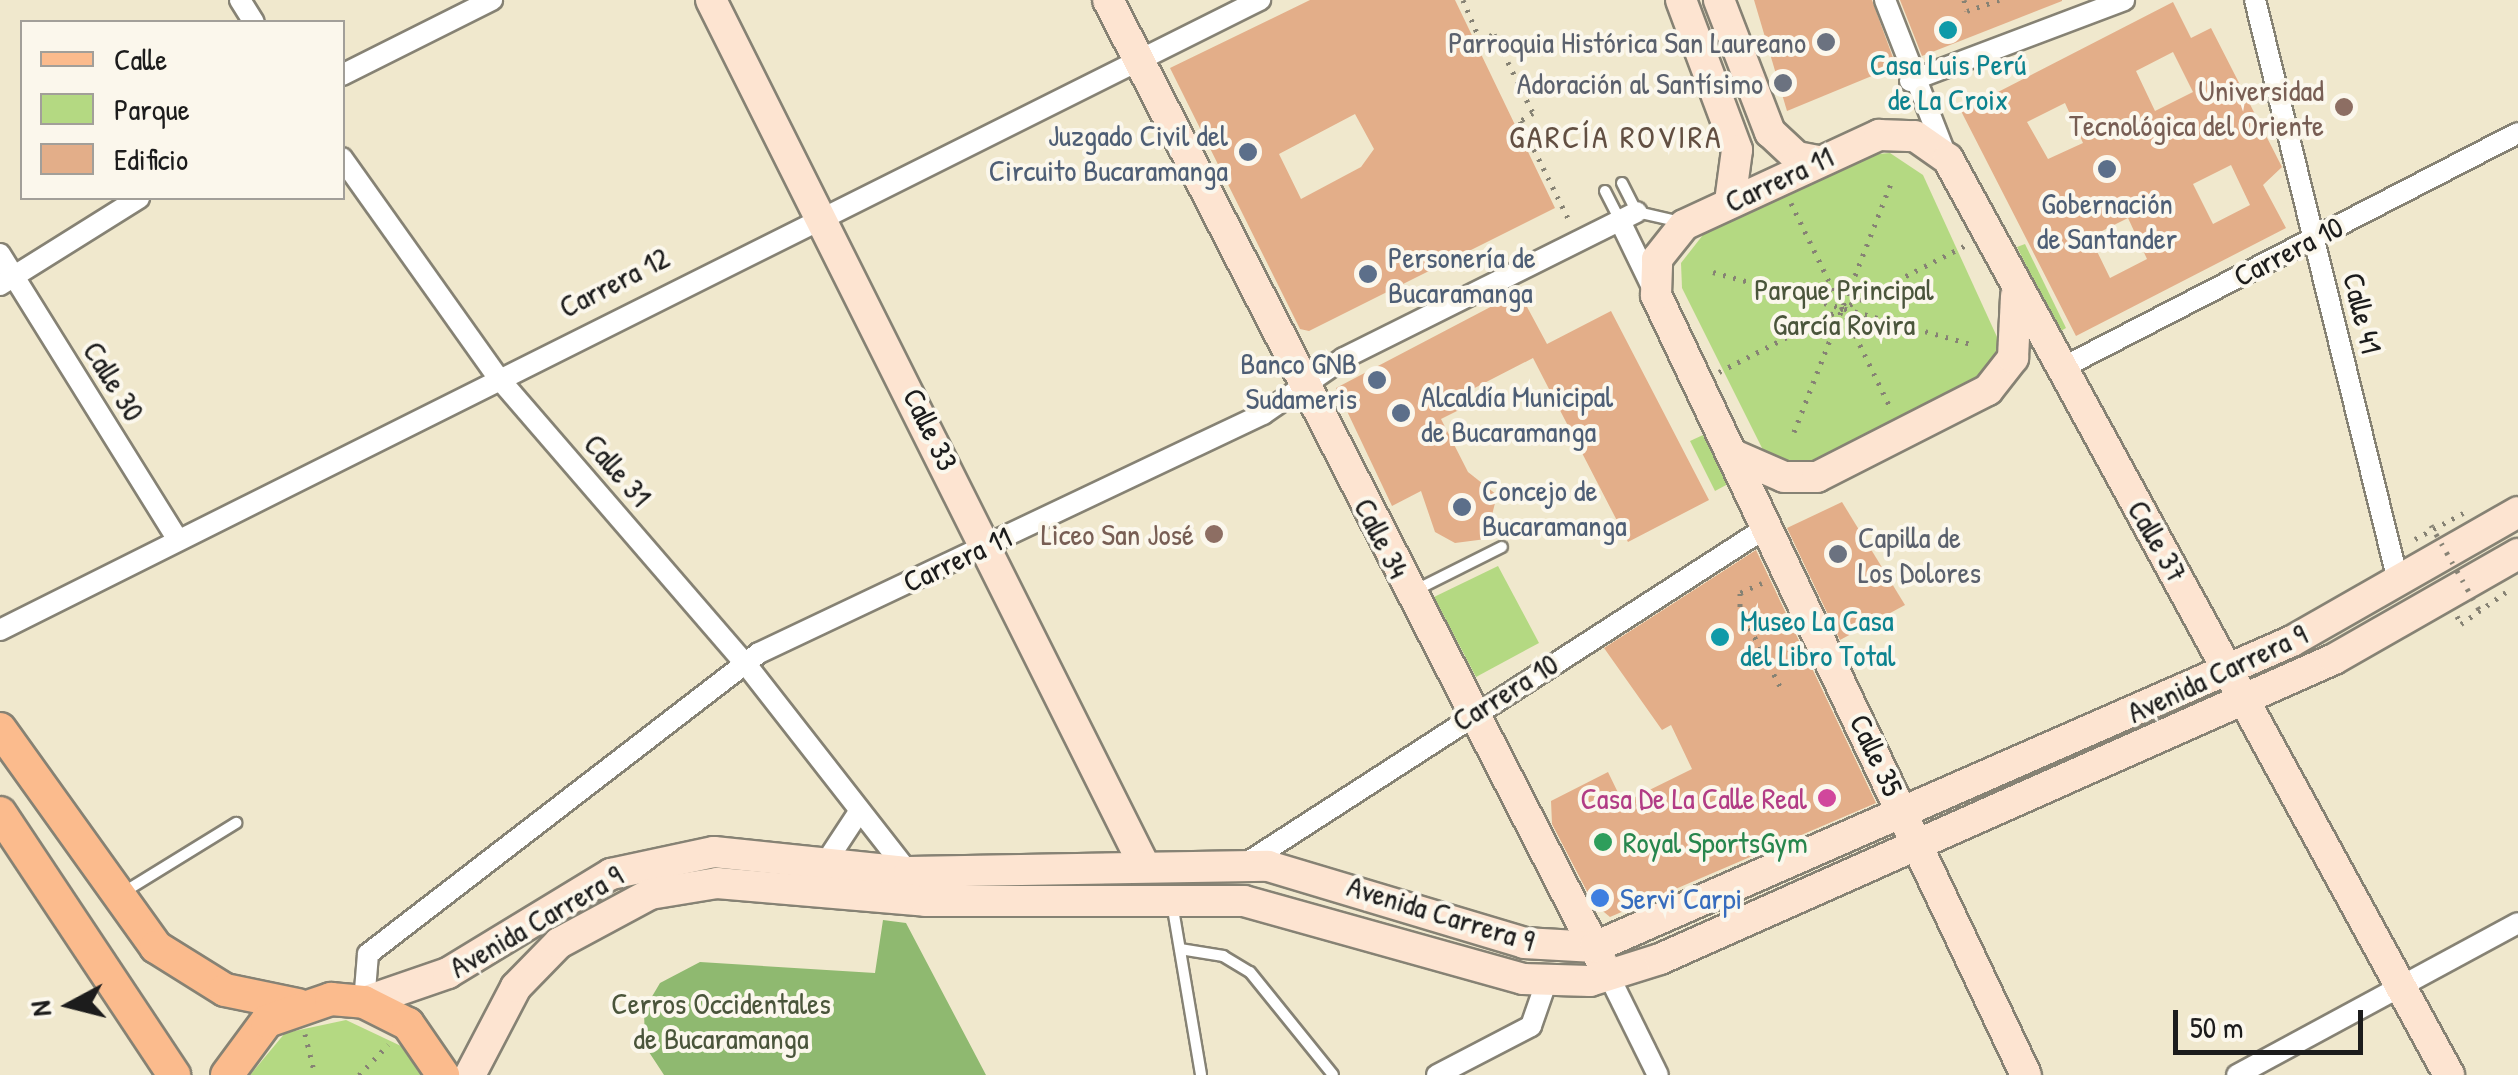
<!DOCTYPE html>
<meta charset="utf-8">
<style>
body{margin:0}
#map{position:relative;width:2518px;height:1075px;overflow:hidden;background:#f0e8cd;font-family:"Patrick Hand",sans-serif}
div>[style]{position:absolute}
.green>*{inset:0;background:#b4d982}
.forest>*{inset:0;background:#8fb970}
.building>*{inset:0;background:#e3ae89}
.path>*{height:5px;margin-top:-2.5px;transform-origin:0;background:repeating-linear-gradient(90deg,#868274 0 2.5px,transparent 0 10.5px)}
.roads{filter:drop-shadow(2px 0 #868274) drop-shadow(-2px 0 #868274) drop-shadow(0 2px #868274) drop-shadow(0 -2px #868274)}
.lane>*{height:10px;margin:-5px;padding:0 5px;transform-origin:5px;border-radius:5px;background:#fff}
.street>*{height:20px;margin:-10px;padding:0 10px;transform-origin:10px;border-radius:10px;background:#fff}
.secondary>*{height:30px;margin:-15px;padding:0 15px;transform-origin:15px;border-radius:15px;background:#fde4d1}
.primary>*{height:32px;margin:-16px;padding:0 16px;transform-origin:16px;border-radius:16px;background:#fbbb8d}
.path-bridge>*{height:5px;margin-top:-2.5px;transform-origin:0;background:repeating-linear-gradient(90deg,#868274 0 2.5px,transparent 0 10.5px)}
.dots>*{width:28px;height:28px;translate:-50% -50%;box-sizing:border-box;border:5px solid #fbf7ec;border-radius:50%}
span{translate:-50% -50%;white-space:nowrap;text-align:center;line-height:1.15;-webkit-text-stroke:8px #fbf7ec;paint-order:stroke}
.worship-label{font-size:30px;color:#5b616d}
.right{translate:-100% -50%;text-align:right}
.left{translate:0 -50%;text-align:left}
.culture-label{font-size:30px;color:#0d838f}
.education-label{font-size:30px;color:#785e54}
.service-label{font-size:30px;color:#4e5e75}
.street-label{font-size:30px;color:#1c1c1c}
.park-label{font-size:30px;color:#4a553b}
.hotel-label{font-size:30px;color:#b23c85}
.leisure-label{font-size:30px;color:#27864d}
.shop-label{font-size:30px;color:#366cbe}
.neighbourhood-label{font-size:32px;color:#624f42;letter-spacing:2.5px}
.legend{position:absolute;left:20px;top:20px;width:325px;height:180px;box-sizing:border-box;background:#fbf7ec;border:2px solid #a29f99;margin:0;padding:12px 18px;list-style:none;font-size:30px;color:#1c1c1c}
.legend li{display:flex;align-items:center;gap:20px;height:50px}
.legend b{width:50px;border:2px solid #a29f99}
.north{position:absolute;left:20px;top:955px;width:100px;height:100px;-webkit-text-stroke:8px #fbf7ec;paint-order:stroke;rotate:263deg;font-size:28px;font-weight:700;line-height:40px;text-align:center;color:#1c1c1c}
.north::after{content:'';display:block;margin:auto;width:35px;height:45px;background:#1c1c1c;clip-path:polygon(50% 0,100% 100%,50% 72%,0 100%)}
.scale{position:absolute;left:2173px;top:1010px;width:190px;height:45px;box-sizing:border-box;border:5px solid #1c1c1c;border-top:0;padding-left:12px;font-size:30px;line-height:35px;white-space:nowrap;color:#1c1c1c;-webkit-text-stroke:8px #fbf7ec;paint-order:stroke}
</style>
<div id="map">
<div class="green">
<i style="clip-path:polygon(1890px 153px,1923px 175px,2003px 350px,1981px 378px,1821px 463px,1779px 462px,1763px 450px,1682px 288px,1681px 263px,1706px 231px,1866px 155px)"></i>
<i style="clip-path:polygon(2025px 244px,2066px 328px,2059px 332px,2017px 247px)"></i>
<i style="clip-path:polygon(1703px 435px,1728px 484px,1715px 491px,1690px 441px)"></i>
<i style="clip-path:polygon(1498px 566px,1539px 643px,1476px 677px,1434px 597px)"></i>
<i style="clip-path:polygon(346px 1020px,401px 1046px,421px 1075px,250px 1075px,285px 1033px)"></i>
</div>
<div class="forest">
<i style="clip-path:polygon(883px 920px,906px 923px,986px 1075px,664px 1075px,645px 1046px,644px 1010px,660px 983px,700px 962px,875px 973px)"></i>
</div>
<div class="building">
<i style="clip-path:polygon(evenodd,1310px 0,1455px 0,1555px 208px,1309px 331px,1300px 329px,1170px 68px,1310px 0,1355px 114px,1374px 149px,1361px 167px,1301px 199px,1279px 154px,1355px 114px)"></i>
<i style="clip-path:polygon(1754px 0,1872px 0,1896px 66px,1787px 111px)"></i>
<i style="clip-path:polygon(1900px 0,2062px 0,2062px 1px,1922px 56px)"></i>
<i style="clip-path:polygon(evenodd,2173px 2px,2191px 38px,2211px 28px,2282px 167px,2263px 185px,2286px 228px,2076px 336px,1961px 111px,2173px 2px,2173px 52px,2193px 92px,2155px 111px,2136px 71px,2173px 52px,2173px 2px,2065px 103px,2083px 143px,2048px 159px,2027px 122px,2065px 103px,2173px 2px,2231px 165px,2250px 205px,2213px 224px,2193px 184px,2231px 165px,2173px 2px,2128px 218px,2147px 259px,2110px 278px,2090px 237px,2128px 218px)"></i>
<i style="clip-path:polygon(1519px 292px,1547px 344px,1611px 311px,1709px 500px,1628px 542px,1533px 358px,1461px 395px,1467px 406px,1441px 419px,1468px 472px,1497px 495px,1486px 539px,1455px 543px,1435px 532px,1421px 491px,1392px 506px,1336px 388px)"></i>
<i style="clip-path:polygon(1842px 502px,1905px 605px,1840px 640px,1787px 528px)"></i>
<i style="clip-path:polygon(1756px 550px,1876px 803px,1610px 917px,1593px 903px,1552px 824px,1551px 801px,1608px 772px,1623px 803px,1692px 769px,1671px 725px,1662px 730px,1604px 648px)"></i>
</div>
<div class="path">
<i style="left:1463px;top:0;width:43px;rotate:67deg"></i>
<i style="left:1480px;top:40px;width:15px;rotate:-23deg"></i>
<i style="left:1494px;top:34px;width:88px;rotate:63.7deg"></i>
<i style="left:1533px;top:113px;width:15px;rotate:148deg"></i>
<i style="left:1520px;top:121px;width:115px;rotate:63.7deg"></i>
<i style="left:1964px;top:0;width:11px;rotate:75deg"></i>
<i style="left:1967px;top:11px;width:34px;rotate:-19deg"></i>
<i style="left:1791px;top:203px;width:229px;rotate:64.1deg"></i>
<i style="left:1713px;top:272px;width:272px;rotate:15.6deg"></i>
<i style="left:1719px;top:372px;width:278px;rotate:-27.2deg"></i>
<i style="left:1794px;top:432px;width:270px;rotate:-68.7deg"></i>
<i style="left:2415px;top:539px;width:55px;rotate:-28.4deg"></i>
<i style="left:1762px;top:583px;width:24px;rotate:156deg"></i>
<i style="left:1740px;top:593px;width:16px;rotate:90deg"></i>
<i style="left:1740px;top:609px;width:93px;rotate:62.6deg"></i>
<i style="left:2457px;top:616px;width:9px;rotate:63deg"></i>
<i style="left:2461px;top:624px;width:55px;rotate:-35.4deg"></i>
<i style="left:305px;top:1034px;width:42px;rotate:76.3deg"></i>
<i style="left:359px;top:1075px;width:42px;rotate:-46deg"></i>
</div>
<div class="roads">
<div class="lane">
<i style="left:1622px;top:183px;width:33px;rotate:63deg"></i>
<i style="left:1637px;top:212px;width:41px;rotate:12.7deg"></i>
<i style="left:1605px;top:191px;width:34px;rotate:63deg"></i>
<i style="left:1416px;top:590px;width:96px;rotate:-26.6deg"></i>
<i style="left:124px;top:892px;width:132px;rotate:-31.6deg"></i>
<i style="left:1172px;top:903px;width:174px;rotate:80.4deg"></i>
<i style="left:1180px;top:949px;width:44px;rotate:9.2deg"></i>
<i style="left:1223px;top:956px;width:31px;rotate:31deg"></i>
<i style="left:1250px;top:972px;width:132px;rotate:51.1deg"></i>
</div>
<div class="street">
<i style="left:240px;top:0;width:26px;rotate:58deg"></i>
<i style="left:1885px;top:0;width:164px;rotate:68.6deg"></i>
<i style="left:2255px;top:0;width:598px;rotate:76.17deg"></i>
<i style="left:342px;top:75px;width:168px;rotate:-26.6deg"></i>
<i style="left:1910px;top:81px;width:229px;rotate:-20.7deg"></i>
<i style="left:342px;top:158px;width:266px;rotate:54.6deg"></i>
<i style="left:496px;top:375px;width:381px;rotate:49.2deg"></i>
<i style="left:745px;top:663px;width:271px;rotate:52deg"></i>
<i style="left:1620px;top:221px;width:78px;rotate:64.1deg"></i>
<i style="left:0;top:254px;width:337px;rotate:58.1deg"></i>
<i style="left:0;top:285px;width:164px;rotate:-32deg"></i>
<i style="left:2058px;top:370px;width:517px;rotate:-27.26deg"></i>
<i style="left:0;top:630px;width:1409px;rotate:-26.57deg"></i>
<i style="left:1245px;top:864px;width:625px;rotate:-32.85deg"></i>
<i style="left:824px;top:865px;width:64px;rotate:-56.6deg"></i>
<i style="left:1609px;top:976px;width:110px;rotate:63.7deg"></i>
<i style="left:364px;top:1002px;width:48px;rotate:-85.2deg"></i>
<i style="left:368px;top:954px;width:493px;rotate:-37.6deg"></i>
<i style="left:759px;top:653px;width:558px;rotate:-25.37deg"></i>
<i style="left:1263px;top:414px;width:98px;rotate:-34.7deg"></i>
<i style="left:1344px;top:358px;width:327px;rotate:-26.5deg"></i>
<i style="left:1437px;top:1075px;width:106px;rotate:-27.5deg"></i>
<i style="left:1531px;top:1026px;width:46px;rotate:-70.8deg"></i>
<i style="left:2237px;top:1075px;width:319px;rotate:-28.4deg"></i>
</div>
<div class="secondary">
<i style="left:711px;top:0;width:965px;rotate:63.41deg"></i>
<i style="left:1108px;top:0;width:1079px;rotate:62.82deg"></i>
<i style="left:1681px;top:0;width:160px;rotate:69.5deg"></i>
<i style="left:1737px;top:150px;width:52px;rotate:97.7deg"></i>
<i style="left:1719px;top:0;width:142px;rotate:68.9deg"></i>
<i style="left:1770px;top:132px;width:37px;rotate:43deg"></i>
<i style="left:1797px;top:157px;width:20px;rotate:11deg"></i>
<i style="left:1736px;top:456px;width:52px;rotate:23.6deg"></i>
<i style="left:1784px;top:477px;width:33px"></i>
<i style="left:1817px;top:477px;width:192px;rotate:-27deg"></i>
<i style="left:1988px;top:390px;width:41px;rotate:-52deg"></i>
<i style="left:2013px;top:358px;width:62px;rotate:-87.2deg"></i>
<i style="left:364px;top:1002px;width:89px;rotate:-19deg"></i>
<i style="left:448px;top:973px;width:191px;rotate:-31.3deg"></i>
<i style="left:611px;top:874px;width:105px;rotate:-12.1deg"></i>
<i style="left:714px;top:852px;width:196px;rotate:5.9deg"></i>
<i style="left:909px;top:872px;width:359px;rotate:-1deg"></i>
<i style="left:1268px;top:866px;width:267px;rotate:16.7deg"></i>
<i style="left:1524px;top:943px;width:71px;rotate:3.2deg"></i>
<i style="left:1595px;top:947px;width:761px;rotate:-23.7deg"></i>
<i style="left:2292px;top:641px;width:260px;rotate:-29.7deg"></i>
<i style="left:470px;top:1075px;width:99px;rotate:-62.4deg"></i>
<i style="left:516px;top:987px;width:62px;rotate:-45.7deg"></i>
<i style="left:559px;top:943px;width:103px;rotate:-28.3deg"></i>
<i style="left:650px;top:894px;width:68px;rotate:-9.3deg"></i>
<i style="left:717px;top:883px;width:209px;rotate:4.9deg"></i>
<i style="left:925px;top:901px;width:319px"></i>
<i style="left:1244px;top:901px;width:290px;rotate:15.6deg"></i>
<i style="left:1523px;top:979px;width:67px;rotate:1.7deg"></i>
<i style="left:1590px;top:981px;width:73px;rotate:-17.4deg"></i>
<i style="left:1660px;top:959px;width:738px;rotate:-23.99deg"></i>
<i style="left:2334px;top:659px;width:212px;rotate:-29.7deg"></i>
<i style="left:2026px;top:1075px;width:863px;rotate:-115.38deg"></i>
<i style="left:1656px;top:295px;width:36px;rotate:-88deg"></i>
<i style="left:1657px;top:259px;width:43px;rotate:-51.5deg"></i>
<i style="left:1684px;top:225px;width:215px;rotate:-24.8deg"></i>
<i style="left:1879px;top:135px;width:36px;rotate:2deg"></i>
<i style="left:1915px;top:136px;width:40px;rotate:34.9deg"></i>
<i style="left:1948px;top:159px;width:1044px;rotate:61.32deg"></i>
</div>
<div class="primary">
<i style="left:0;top:729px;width:268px;rotate:54.4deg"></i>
<i style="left:156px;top:947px;width:81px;rotate:31.9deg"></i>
<i style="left:225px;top:990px;width:75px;rotate:11.6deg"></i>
<i style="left:0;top:813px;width:315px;rotate:56.4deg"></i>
<i style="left:227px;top:1075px;width:67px;rotate:-53.5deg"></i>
<i style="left:267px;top:1021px;width:68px;rotate:-19deg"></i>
<i style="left:331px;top:999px;width:33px;rotate:5deg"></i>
<i style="left:364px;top:1002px;width:49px;rotate:26.6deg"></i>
<i style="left:408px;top:1024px;width:62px;rotate:55.5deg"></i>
</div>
</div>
<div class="path-bridge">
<i style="left:2431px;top:525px;width:101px;rotate:60.4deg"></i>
</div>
<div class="dots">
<i style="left:1948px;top:30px;background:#0f9aa8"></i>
<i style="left:1826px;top:42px;background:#6b7280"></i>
<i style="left:1783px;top:83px;background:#6b7280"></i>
<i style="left:2344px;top:107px;background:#8d6e63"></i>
<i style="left:1248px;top:152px;background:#5c6f8a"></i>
<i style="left:2107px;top:169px;background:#5c6f8a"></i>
<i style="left:1368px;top:274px;background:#5c6f8a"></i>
<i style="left:1377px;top:380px;background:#5c6f8a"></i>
<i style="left:1401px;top:413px;background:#5c6f8a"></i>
<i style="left:1462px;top:507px;background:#5c6f8a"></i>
<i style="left:1214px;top:534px;background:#8d6e63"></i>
<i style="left:1838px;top:554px;background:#6b7280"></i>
<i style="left:1720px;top:637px;background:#0f9aa8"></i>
<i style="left:1827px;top:798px;background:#d1479c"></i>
<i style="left:1603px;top:842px;background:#2e9e5b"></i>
<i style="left:1600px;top:898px;background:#3f7fe0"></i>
</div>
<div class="worship-label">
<span class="right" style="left:1806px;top:42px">Parroquia Histórica San Laureano</span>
<span class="right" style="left:1763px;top:83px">Adoración al Santísimo</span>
<span class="left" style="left:1858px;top:554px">Capilla de<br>Los Dolores</span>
</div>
<div class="culture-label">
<span style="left:1948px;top:81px">Casa Luis Perú<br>de La Croix</span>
<span class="left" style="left:1740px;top:637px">Museo La Casa<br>del Libro Total</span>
</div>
<div class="education-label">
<span class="right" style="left:2324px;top:107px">Universidad<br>Tecnológica del Oriente</span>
<span class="right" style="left:1194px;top:534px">Liceo San José</span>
</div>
<div class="service-label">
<span class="right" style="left:1228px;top:152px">Juzgado Civil del<br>Circuito Bucaramanga</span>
<span style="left:2107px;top:220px">Gobernación<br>de Santander</span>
<span class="left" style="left:1388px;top:274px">Personería de<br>Bucaramanga</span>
<span class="right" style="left:1357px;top:380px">Banco GNB<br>Sudameris</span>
<span class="left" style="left:1421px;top:413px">Alcaldía Municipal<br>de Bucaramanga</span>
<span class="left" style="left:1482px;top:507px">Concejo de<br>Bucaramanga</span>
</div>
<div class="street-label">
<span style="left:1779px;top:179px;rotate:-25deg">Carrera 11</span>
<span style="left:2288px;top:251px;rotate:-27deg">Carrera 10</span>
<span style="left:614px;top:282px;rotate:-27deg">Carrera 12</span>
<span style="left:2363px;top:313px;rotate:76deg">Calle 41</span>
<span style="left:114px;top:381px;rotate:58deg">Calle 30</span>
<span style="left:931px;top:429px;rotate:64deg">Calle 33</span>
<span style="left:618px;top:470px;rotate:49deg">Calle 31</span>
<span style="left:1382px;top:538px;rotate:63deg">Calle 34</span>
<span style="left:2158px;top:541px;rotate:60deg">Calle 37</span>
<span style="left:957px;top:559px;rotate:-25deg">Carrera 11</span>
<span style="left:2217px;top:673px;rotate:-25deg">Avenida Carrera 9</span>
<span style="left:1505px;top:692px;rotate:-32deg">Carrera 10</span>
<span style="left:1877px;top:755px;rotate:65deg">Calle 35</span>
<span style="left:1441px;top:913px;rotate:17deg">Avenida Carrera 9</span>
<span style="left:536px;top:921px;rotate:-30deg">Avenida Carrera 9</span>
</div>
<div class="park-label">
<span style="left:1844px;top:306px">Parque Principal<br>García Rovira</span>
<span style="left:721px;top:1020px">Cerros Occidentales<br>de Bucaramanga</span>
</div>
<div class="hotel-label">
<span class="right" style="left:1807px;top:798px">Casa De La Calle Real</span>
</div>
<div class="leisure-label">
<span class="left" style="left:1623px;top:842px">Royal SportsGym</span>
</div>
<div class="shop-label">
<span class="left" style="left:1620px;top:898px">Servi Carpi</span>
</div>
<div class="neighbourhood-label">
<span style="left:1616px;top:137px">GARCÍA ROVIRA</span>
</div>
<ul class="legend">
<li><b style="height:12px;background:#fbbb8d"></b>Calle</li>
<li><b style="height:28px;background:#b4d982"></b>Parque</li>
<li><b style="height:28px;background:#e3ae89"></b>Edificio</li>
</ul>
<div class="north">N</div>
<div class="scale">50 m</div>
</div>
